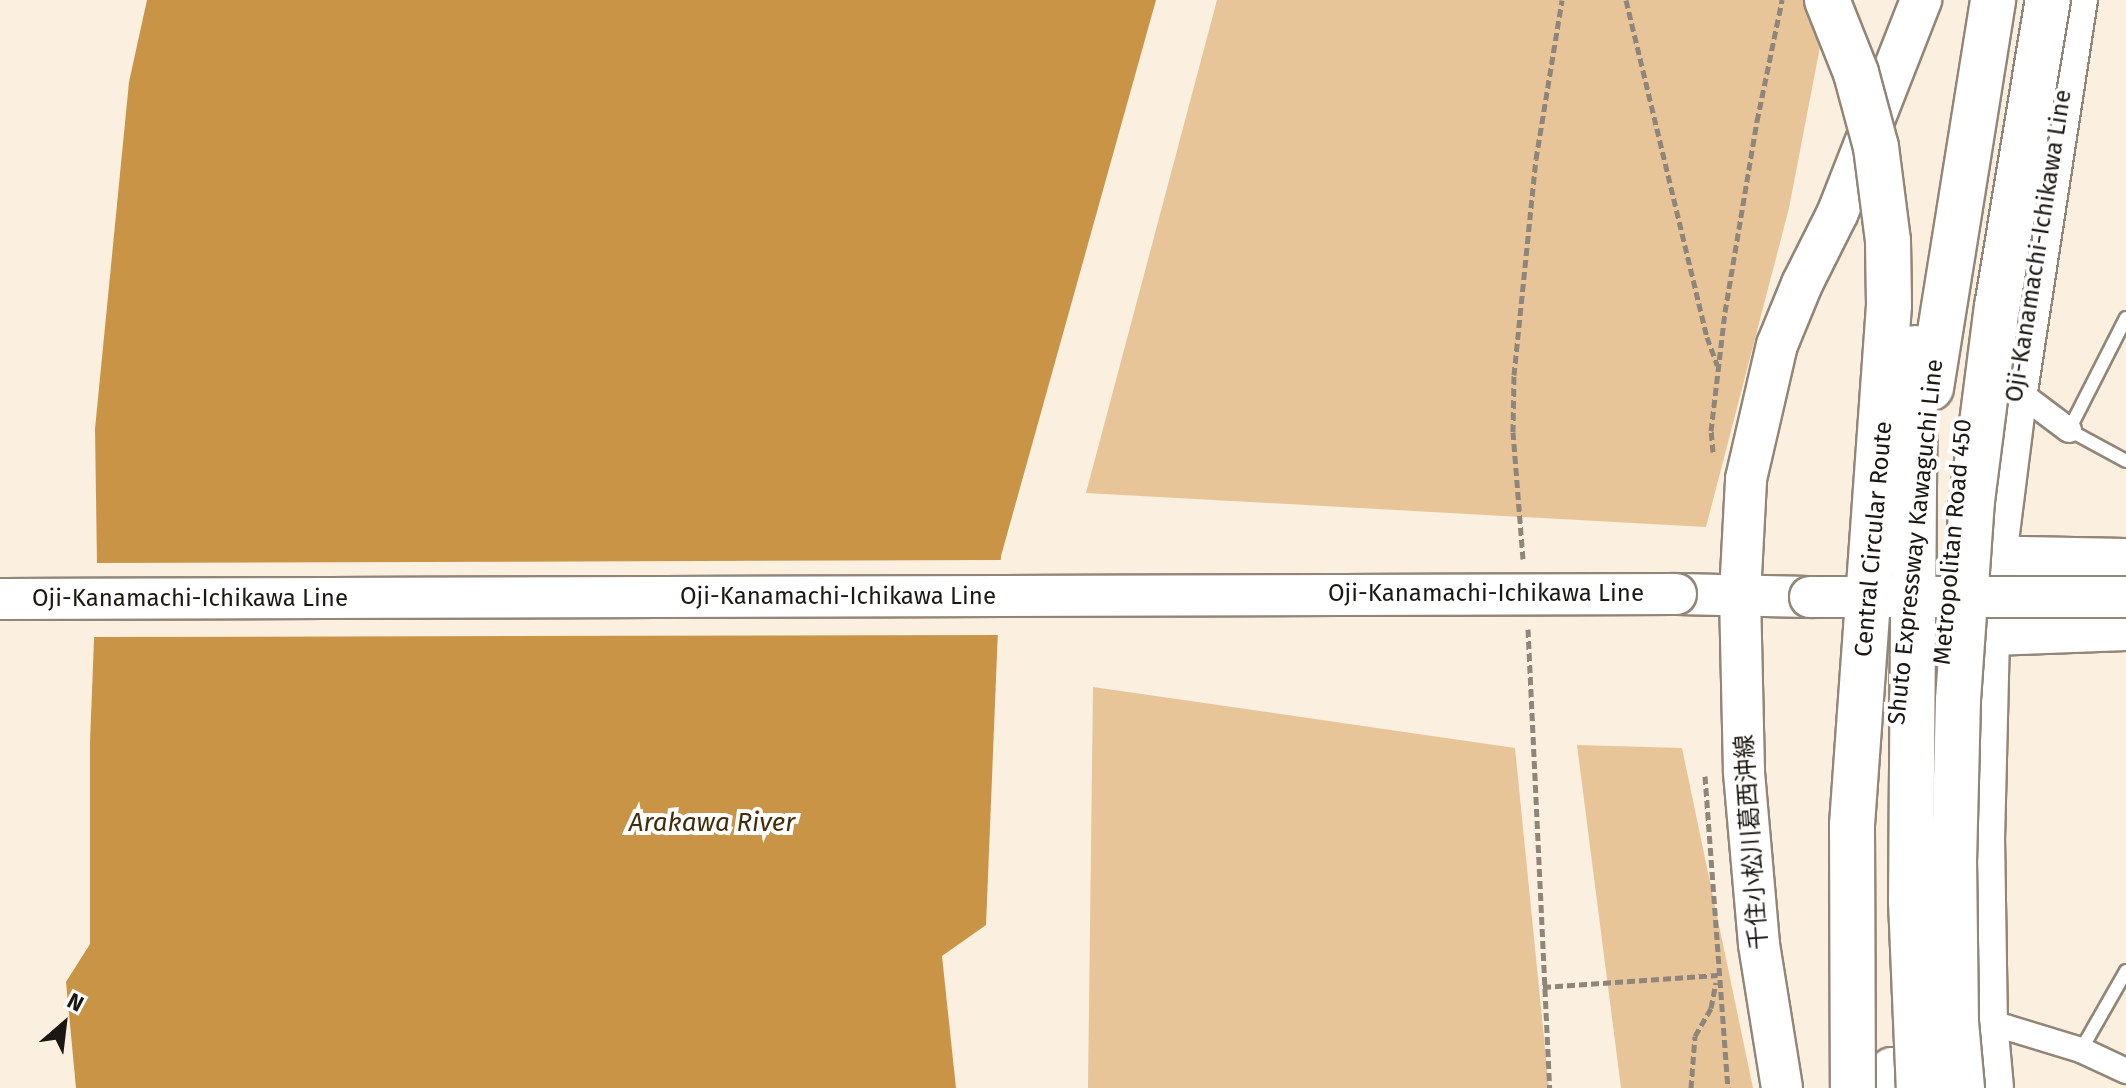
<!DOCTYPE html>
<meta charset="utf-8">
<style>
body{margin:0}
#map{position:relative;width:2126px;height:1088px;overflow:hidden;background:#fbefdf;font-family:"Fira Sans","Noto Sans JP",sans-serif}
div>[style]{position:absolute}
.green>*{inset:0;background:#e8c599}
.water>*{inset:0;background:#ca9447}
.pier>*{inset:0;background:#fbefdf}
.path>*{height:5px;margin-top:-2.5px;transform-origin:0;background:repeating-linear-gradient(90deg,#8e867b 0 8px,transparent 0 12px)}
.roads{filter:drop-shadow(2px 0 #918678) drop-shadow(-2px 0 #918678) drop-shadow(0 2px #918678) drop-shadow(0 -2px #918678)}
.service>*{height:12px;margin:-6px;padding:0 6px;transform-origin:6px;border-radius:6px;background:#fff}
.minor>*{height:24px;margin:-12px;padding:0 12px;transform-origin:12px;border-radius:12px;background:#fff}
.secondary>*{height:36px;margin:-18px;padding:0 18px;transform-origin:18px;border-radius:18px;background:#fff}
.primary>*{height:40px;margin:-20px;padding:0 20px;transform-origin:20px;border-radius:20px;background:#fff}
.motorway>*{height:44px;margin:-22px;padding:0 22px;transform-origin:22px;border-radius:22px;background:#fff}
.bridges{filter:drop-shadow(2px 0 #918678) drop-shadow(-2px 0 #918678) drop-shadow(0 2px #918678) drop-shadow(0 -2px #918678)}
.primary-bridge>*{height:40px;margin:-20px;padding:0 20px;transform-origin:20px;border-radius:20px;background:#fff}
.motorway-bridge>*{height:44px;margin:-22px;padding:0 22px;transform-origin:22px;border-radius:22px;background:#fff}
span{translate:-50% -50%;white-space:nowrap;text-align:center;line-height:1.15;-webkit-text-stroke:8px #fff;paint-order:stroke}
.street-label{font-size:24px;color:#1b1712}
.water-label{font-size:26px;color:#432d0b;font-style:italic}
.north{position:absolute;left:24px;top:984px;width:80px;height:80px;-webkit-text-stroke:6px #fff;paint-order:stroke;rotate:28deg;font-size:22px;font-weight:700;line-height:32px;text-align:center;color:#1b1712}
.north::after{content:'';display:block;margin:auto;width:28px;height:36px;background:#1b1712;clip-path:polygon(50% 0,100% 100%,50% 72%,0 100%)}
</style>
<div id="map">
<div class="green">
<i style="clip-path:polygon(1217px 0,1829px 0,1789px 208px,1706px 527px,1086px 493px)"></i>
<i style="clip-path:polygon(1093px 687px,1515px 748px,1549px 1088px,1088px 1088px)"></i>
<i style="clip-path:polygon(1577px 745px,1682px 748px,1753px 1088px,1621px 1088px)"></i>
</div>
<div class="water">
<i style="clip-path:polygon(147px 0,1156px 0,1001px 556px,986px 925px,942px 956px,956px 1088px,76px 1088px,66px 982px,90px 944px,90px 742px,97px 563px,95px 429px,129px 82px)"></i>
</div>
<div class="pier">
<i style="clip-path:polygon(1005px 560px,1002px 635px,90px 637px,93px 563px)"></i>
</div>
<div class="path">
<i style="left:1626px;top:0;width:347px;rotate:76.5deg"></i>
<i style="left:1707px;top:337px;width:30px;rotate:70deg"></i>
<i style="left:1713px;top:452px;width:21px;rotate:-95deg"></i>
<i style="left:1711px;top:431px;width:120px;rotate:-83.3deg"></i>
<i style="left:1725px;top:312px;width:194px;rotate:-80.5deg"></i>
<i style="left:1757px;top:121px;width:124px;rotate:-78.3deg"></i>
<i style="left:1523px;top:559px;width:127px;rotate:-94.5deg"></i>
<i style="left:1513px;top:432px;width:57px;rotate:-89deg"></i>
<i style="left:1514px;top:375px;width:217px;rotate:-84.2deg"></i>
<i style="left:1536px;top:159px;width:161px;rotate:-80.7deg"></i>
<i style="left:1528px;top:629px;width:460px;rotate:87.3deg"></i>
<i style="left:1705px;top:776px;width:313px;rotate:85.8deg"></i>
<i style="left:1543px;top:987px;width:175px;rotate:-3.9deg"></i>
<i style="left:1691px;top:1088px;width:52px;rotate:-85.6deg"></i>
<i style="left:1695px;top:1036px;width:32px;rotate:-60deg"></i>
<i style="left:1711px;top:1008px;width:26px;rotate:-79deg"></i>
</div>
<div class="roads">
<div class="service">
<i style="left:2126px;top:318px;width:126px;rotate:117deg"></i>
<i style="left:2069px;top:430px;width:65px;rotate:28.5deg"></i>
<i style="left:2081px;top:1050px;width:91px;rotate:-60.3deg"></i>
</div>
<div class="minor">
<i style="left:2017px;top:391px;width:65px;rotate:36.9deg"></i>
<i style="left:1989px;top:1022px;width:96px;rotate:16.9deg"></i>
<i style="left:2081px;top:1050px;width:50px;rotate:25deg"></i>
</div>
<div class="secondary">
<i style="left:1991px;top:636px;width:201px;rotate:91.4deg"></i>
<i style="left:1986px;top:837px;width:185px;rotate:89.1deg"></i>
<i style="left:1989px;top:1022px;width:66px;rotate:84.8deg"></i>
</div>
<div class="primary">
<i style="left:1970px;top:556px;width:156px;rotate:1.1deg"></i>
<i style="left:1676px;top:594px;width:134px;rotate:1.3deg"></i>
<i style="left:1966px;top:636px;width:160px;rotate:-2.1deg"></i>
<i style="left:1991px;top:636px;width:79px;rotate:-86.4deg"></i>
<i style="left:1996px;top:557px;width:167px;rotate:-82.8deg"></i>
<i style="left:2017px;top:391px;width:396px;rotate:-81.3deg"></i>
<i style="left:1782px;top:1088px;width:146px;rotate:-99.1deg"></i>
<i style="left:1759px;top:944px;width:174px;rotate:-95deg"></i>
<i style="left:1744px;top:771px;width:176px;rotate:-91.3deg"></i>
<i style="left:1740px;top:595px;width:116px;rotate:-87deg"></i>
<i style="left:1746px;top:479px;width:138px;rotate:-77deg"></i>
<i style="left:1777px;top:345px;width:66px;rotate:-67.7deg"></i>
<i style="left:1802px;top:284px;width:80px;rotate:-63.4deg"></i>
<i style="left:1838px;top:212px;width:228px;rotate:-68.6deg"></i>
</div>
<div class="motorway">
<i style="left:1892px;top:1070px;width:18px;rotate:87deg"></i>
</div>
</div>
<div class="bridges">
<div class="primary-bridge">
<i style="left:1810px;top:597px;width:316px"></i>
<i style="left:0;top:599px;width:1676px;rotate:-0.17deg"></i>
</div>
<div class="motorway-bridge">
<i style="left:1827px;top:0;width:79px;rotate:68.3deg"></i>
<i style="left:1856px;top:73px;width:77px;rotate:74.9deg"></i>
<i style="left:1876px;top:147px;width:95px;rotate:82.7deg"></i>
<i style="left:1888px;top:241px;width:64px;rotate:89.1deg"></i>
<i style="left:1889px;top:305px;width:521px;rotate:94.07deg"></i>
<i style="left:1852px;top:825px;width:263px;rotate:89.8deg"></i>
<i style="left:1915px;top:348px;width:553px;rotate:90.41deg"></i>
<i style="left:1911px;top:901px;width:187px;rotate:87.6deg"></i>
<i style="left:1931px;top:388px;width:393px;rotate:-80.9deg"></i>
<i style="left:1962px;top:1088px;width:66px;rotate:-95.2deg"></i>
<i style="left:1956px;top:1022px;width:159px;rotate:-90.7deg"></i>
<i style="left:1954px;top:863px;width:163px;rotate:-88.6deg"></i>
<i style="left:1958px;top:700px;width:199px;rotate:-86deg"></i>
<i style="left:1972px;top:501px;width:196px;rotate:-82.7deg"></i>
<i style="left:1997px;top:307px;width:311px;rotate:-80.6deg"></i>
</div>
</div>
<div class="street-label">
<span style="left:2039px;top:246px;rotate:-81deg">Oji-Kanamachi-Ichikawa Line</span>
<span style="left:1874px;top:539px;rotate:-85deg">Central Circular Route</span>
<span style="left:1916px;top:542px;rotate:-84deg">Shuto Expressway Kawaguchi Line</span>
<span style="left:1953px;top:542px;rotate:-85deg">Metropolitan Road 450</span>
<span style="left:1486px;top:594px">Oji-Kanamachi-Ichikawa Line</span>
<span style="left:838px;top:597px">Oji-Kanamachi-Ichikawa Line</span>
<span style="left:190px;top:599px">Oji-Kanamachi-Ichikawa Line</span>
<span style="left:1752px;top:842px;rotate:-94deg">千住小松川葛西沖線</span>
</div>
<div class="water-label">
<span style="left:712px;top:823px">Arakawa River</span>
</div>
<div class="north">N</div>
</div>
